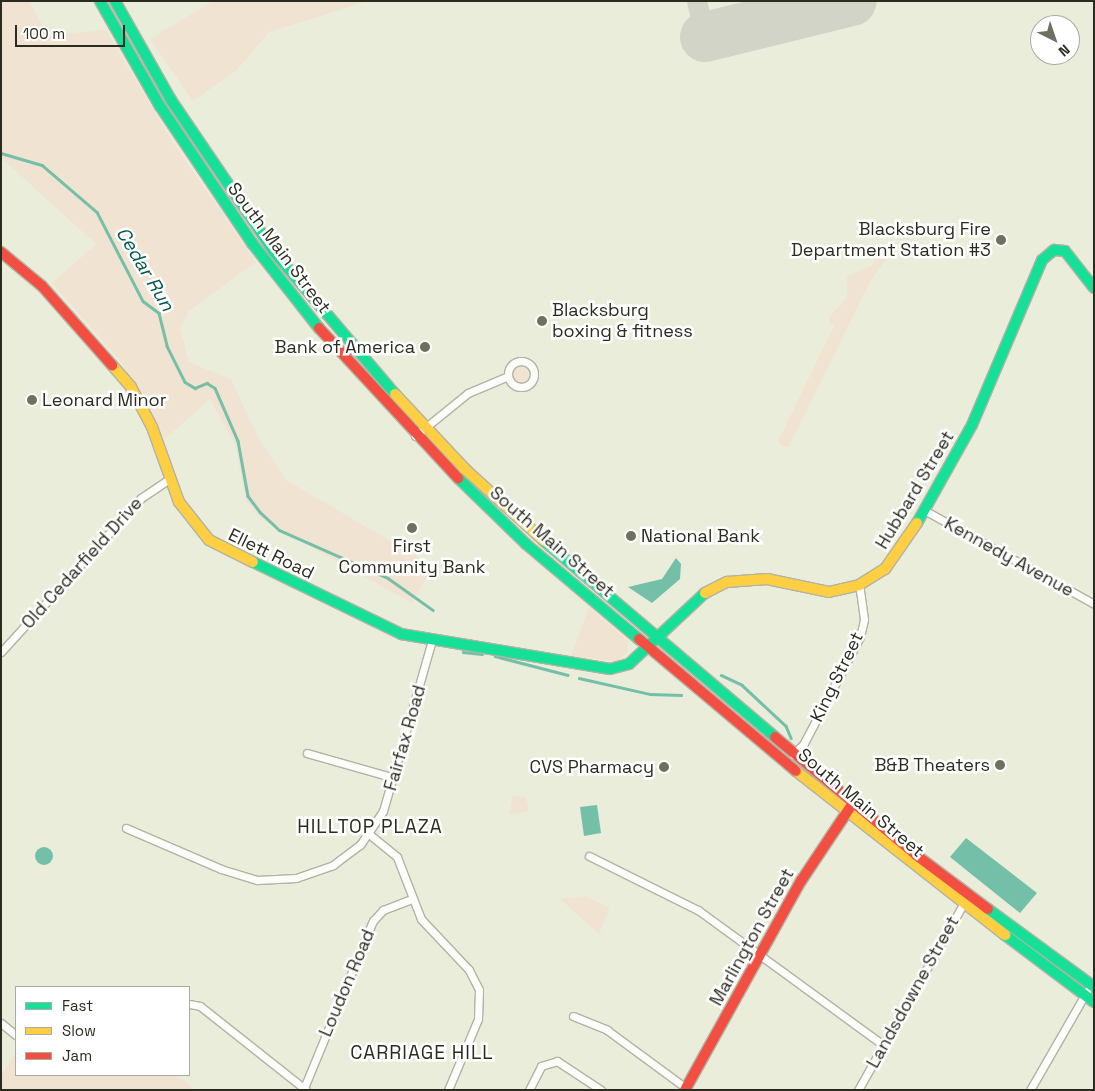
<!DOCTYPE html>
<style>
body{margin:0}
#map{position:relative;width:1095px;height:1091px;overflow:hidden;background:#eaedda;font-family:"Space Grotesk",sans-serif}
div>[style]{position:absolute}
.green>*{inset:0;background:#f1e3d2}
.round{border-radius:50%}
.water>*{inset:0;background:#74bfa8}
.stream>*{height:2.5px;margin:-1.25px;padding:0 1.25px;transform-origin:1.25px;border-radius:1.25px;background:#74bfa8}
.taxiway>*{height:20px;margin:-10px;padding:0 10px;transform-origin:10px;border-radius:10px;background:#d2d4c8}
.runway>*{height:50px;margin:-25px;padding:0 25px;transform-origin:25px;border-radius:25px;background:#d2d4c8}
.roads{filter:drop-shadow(1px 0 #b1b3a4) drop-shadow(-1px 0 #b1b3a4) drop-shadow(0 1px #b1b3a4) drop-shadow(0 -1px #b1b3a4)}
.street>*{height:7px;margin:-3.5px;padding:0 3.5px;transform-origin:3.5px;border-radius:3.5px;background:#fcfcf9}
.street>.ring{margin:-3.5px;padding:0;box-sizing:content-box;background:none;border:7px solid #fcfcf9;border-radius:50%}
.fast>*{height:10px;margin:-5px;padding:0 5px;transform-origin:5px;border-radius:5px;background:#16e098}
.slow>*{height:10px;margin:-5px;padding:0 5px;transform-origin:5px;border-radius:5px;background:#ffcf43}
.jam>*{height:10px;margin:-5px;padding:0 5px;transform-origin:5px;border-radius:5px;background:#f24e42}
.dots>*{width:14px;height:14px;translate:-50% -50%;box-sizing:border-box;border:2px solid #fff;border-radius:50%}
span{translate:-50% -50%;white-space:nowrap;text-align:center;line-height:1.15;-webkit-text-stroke:5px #fff;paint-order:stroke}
.poi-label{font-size:18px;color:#2b2c1f}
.right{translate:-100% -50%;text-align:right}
.left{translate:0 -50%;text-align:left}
.street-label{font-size:18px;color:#2b2c1f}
.water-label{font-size:19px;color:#005b4c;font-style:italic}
.neighbourhood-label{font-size:19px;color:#2b2c1f;letter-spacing:1px}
.frame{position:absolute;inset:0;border:2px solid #2b2c1f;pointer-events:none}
.legend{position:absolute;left:15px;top:986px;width:175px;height:90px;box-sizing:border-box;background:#fff;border:1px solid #aaaba5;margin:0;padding:6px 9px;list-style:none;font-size:15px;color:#2b2c1f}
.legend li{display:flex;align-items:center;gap:10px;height:25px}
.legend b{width:25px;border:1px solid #aaaba5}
.north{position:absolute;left:1030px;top:15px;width:50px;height:50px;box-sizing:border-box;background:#fff;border:1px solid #aaaba5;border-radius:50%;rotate:139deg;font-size:14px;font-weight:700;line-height:20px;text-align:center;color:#2b2c1f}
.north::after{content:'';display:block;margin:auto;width:18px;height:22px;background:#6e7060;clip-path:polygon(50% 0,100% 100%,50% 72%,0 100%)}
.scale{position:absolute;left:15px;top:25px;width:110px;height:22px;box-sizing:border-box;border:2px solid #2b2c1f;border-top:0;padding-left:6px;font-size:15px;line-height:18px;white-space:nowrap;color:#2b2c1f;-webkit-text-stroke:4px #fff;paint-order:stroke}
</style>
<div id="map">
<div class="green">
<i style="clip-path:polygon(1px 1px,29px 1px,48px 35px,106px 30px,172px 141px,256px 262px,189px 311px,180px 328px,189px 362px,231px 379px,258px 437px,286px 480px,433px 566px,412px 603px,261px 519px,246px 501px,235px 444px,210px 399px,165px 439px,121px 362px,52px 283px,96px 244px,1px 158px)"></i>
<i style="clip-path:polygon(213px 1px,369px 1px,269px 32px,237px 70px,193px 101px,150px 39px)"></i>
<i style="clip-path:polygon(883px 249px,892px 251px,870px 282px,789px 446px,783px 447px,778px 441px,834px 326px,829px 323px,830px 316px,847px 298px,847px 276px,871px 266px)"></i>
<i class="round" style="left:512px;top:365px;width:18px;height:18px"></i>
<i style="clip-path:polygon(589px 607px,628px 641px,628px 651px,617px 662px,571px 656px)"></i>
<i style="clip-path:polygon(513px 795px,526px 797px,529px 811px,509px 815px)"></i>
<i style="clip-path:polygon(586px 896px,610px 908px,599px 934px,560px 899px)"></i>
<i style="clip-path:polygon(16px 1053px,16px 1075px,177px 1075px,195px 1090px,1px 1090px,1px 1075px)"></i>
</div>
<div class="water">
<i style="clip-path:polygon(676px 558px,681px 564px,680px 579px,652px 603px,628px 587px,662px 579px)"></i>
<i style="clip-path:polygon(597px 805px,601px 833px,584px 836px,580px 807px)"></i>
<i style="clip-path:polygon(966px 838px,1037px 893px,1020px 913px,950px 857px)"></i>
<i class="round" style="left:35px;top:847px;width:18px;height:18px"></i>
</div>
<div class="stream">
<i style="left:1px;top:153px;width:43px;rotate:16.3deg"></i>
<i style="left:42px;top:165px;width:72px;rotate:40.5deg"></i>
<i style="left:97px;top:212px;width:100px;rotate:62.7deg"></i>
<i style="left:143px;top:301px;width:20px;rotate:37deg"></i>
<i style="left:159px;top:313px;width:34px;rotate:76deg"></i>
<i style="left:167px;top:346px;width:40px;rotate:63.4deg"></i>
<i style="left:185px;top:382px;width:12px;rotate:31deg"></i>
<i style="left:195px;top:388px;width:13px;rotate:-23deg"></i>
<i style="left:207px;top:383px;width:9px;rotate:32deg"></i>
<i style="left:215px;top:388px;width:58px;rotate:66.5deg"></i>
<i style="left:238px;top:441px;width:56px;rotate:79.7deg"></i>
<i style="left:248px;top:496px;width:20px;rotate:53deg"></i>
<i style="left:260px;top:512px;width:26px;rotate:43deg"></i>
<i style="left:279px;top:530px;width:119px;rotate:23.8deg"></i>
<i style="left:388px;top:578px;width:55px;rotate:35.4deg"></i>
<i style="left:463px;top:652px;width:19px;rotate:6deg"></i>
<i style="left:495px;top:656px;width:75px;rotate:14.6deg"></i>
<i style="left:721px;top:675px;width:23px;rotate:25deg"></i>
<i style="left:742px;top:685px;width:60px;rotate:43deg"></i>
<i style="left:786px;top:726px;width:13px;rotate:67deg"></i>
<i style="left:579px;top:678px;width:73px;rotate:12.7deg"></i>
<i style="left:650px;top:694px;width:31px;rotate:2deg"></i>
</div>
<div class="taxiway">
<i style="left:697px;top:1px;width:37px;rotate:77deg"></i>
<i style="left:752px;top:1px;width:24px;rotate:75deg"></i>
</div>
<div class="runway">
<i style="left:705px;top:37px;width:151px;rotate:-13.8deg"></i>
</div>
<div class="roads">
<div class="street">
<i class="ring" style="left:508px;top:361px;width:19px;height:19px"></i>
<i style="left:415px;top:436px;width:68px;rotate:-39.1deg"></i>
<i style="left:468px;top:393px;width:43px;rotate:-23deg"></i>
<i style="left:924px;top:510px;width:194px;rotate:28.9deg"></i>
<i style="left:1px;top:652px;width:208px;rotate:-47.7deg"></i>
<i style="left:141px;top:498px;width:34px;rotate:-34deg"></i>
<i style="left:307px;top:753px;width:91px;rotate:15.9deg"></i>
<i style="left:793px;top:755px;width:16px;rotate:-47deg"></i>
<i style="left:804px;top:743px;width:120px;rotate:-62.2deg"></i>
<i style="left:860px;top:637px;width:18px;rotate:-77deg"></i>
<i style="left:864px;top:619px;width:34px;rotate:-98deg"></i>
<i style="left:126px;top:828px;width:103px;rotate:23.3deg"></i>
<i style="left:221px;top:869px;width:38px;rotate:17deg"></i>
<i style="left:257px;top:880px;width:39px;rotate:-3deg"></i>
<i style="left:296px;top:878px;width:39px;rotate:-19deg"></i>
<i style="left:333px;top:865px;width:34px;rotate:-37deg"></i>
<i style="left:360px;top:845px;width:41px;rotate:-55.9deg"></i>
<i style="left:383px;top:811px;width:178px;rotate:-74deg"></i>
<i style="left:369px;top:834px;width:36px;rotate:39deg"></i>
<i style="left:397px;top:857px;width:66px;rotate:68.8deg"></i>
<i style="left:421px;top:919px;width:70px;rotate:46.7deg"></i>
<i style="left:469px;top:970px;width:22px;rotate:63deg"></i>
<i style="left:479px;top:990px;width:29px;rotate:92deg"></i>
<i style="left:478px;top:1019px;width:77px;rotate:112.9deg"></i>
<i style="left:589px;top:856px;width:122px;rotate:26.4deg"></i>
<i style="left:698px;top:910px;width:229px;rotate:36.1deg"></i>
<i style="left:189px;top:1004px;width:11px;rotate:10deg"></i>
<i style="left:200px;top:1006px;width:135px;rotate:38.4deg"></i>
<i style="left:573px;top:1016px;width:37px;rotate:22deg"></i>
<i style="left:607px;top:1030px;width:98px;rotate:36.3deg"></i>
<i style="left:1px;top:1023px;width:19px;rotate:39deg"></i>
<i style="left:304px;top:1088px;width:181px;rotate:-67.6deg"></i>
<i style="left:373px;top:921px;width:15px;rotate:-48deg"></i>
<i style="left:383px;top:910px;width:31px;rotate:-21deg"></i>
<i style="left:529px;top:1090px;width:27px;rotate:-63deg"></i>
<i style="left:541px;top:1066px;width:17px;rotate:-17deg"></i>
<i style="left:557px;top:1061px;width:53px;rotate:33.4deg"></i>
<i style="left:858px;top:1090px;width:217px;rotate:-60.5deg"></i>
<i style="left:1030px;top:1090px;width:114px;rotate:-60.1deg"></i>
</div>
<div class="fast">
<i style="left:100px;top:1px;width:121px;rotate:60.3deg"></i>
<i style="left:160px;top:106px;width:165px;rotate:56.1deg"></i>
<i style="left:252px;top:243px;width:108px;rotate:51.8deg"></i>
<i style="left:115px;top:1px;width:114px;rotate:60.5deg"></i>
<i style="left:171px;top:100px;width:185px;rotate:55.8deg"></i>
<i style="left:275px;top:253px;width:185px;rotate:49.6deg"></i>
<i style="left:458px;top:478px;width:95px;rotate:44.1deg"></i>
<i style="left:526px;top:544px;width:148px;rotate:40.1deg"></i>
<i style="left:917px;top:523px;width:112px;rotate:-60.7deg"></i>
<i style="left:972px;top:425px;width:179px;rotate:-67deg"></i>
<i style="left:1042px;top:260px;width:16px;rotate:-40deg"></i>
<i style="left:1054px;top:250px;width:11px;rotate:5deg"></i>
<i style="left:1065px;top:251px;width:47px;rotate:51.9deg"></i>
<i style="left:544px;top:541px;width:303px;rotate:40.3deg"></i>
<i style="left:253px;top:562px;width:165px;rotate:25.9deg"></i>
<i style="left:401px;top:634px;width:212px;rotate:9.5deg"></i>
<i style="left:610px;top:669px;width:20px;rotate:-15deg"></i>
<i style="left:629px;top:664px;width:104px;rotate:-43.1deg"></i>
<i style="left:988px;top:909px;width:132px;rotate:36.3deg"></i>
<i style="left:1005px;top:935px;width:111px;rotate:37deg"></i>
</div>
<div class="slow">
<i style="left:112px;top:365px;width:29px;rotate:49deg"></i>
<i style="left:131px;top:387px;width:45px;rotate:62.3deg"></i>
<i style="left:152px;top:427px;width:80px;rotate:70.2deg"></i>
<i style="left:179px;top:502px;width:48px;rotate:51.7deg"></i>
<i style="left:209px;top:540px;width:49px;rotate:26.6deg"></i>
<i style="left:395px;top:394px;width:103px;rotate:47deg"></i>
<i style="left:465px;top:469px;width:107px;rotate:42.3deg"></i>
<i style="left:705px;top:593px;width:25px;rotate:-27deg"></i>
<i style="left:727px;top:582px;width:40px;rotate:-4.3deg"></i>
<i style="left:767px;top:579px;width:63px;rotate:11.8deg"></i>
<i style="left:829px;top:592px;width:31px;rotate:-13deg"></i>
<i style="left:859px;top:585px;width:31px;rotate:-32deg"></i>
<i style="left:885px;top:569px;width:56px;rotate:-55.2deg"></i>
<i style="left:796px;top:771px;width:266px;rotate:38.1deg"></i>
</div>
<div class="jam">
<i style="left:1px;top:252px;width:53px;rotate:39.7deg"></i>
<i style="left:42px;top:286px;width:106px;rotate:48.5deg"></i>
<i style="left:319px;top:328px;width:205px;rotate:47.2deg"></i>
<i style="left:639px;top:639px;width:205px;rotate:40.1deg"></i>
<i style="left:775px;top:737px;width:184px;rotate:39.9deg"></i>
<i style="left:916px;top:855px;width:90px;rotate:36.9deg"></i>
<i style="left:685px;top:1090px;width:239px;rotate:-61deg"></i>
<i style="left:801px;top:881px;width:94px;rotate:-56.3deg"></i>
</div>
</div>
<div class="dots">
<i style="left:1001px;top:240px;background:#6e7060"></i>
<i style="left:542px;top:321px;background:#6e7060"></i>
<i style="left:425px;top:347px;background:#6e7060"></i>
<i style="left:32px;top:400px;background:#6e7060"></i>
<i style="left:412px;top:528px;background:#6e7060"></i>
<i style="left:631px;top:536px;background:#6e7060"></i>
<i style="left:1000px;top:765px;background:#6e7060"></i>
<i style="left:664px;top:767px;background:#6e7060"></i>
</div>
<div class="poi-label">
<span class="right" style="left:991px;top:240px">Blacksburg Fire<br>Department Station #3</span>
<span class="left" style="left:552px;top:321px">Blacksburg<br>boxing &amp; fitness</span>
<span class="right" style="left:415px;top:347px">Bank of America</span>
<span class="left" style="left:42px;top:400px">Leonard Minor</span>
<span class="left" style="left:641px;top:536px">National Bank</span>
<span style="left:412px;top:557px">First<br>Community Bank</span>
<span class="right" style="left:990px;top:765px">B&amp;B Theaters</span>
<span class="right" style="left:654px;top:767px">CVS Pharmacy</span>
</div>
<div class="street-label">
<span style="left:279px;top:248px;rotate:53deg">South Main Street</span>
<span style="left:915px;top:490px;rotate:-59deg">Hubbard Street</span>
<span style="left:552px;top:542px;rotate:41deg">South Main Street</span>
<span style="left:271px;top:554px;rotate:26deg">Ellett Road</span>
<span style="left:1009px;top:557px;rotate:29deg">Kennedy Avenue</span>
<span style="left:82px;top:563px;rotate:-48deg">Old Cedarfield Drive</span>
<span style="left:837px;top:677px;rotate:-64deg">King Street</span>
<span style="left:405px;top:738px;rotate:-74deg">Fairfax Road</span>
<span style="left:861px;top:803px;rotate:40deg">South Main Street</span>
<span style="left:752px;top:937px;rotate:-61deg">Marlington Street</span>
<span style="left:347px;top:983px;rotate:-67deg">Loudon Road</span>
<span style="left:913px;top:992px;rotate:-61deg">Landsdowne Street</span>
</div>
<div class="water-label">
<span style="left:145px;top:269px;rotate:59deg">Cedar Run</span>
</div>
<div class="neighbourhood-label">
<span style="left:370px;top:827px">HILLTOP PLAZA</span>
<span style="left:422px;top:1053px">CARRIAGE HILL</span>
</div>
<div class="frame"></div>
<ul class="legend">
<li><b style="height:6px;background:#16e098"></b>Fast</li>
<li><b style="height:6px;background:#ffcf43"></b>Slow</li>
<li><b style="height:6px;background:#f24e42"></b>Jam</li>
</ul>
<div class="north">N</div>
<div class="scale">100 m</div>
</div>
